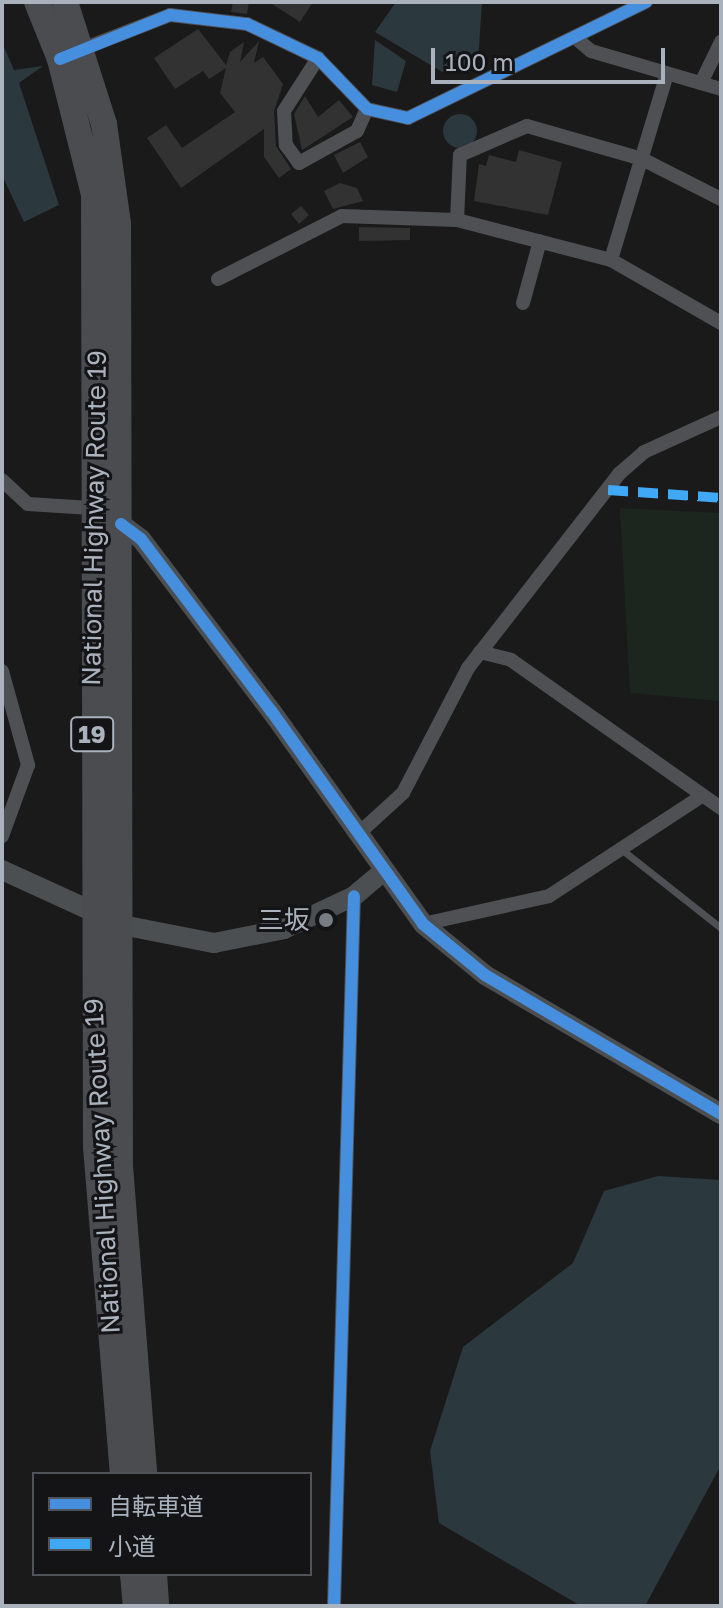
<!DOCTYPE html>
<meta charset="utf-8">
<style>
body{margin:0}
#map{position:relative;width:723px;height:1608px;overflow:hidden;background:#1a1a1b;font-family:"Golos Text","Noto Sans JP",sans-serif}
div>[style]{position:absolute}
.green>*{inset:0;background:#1d261e}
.water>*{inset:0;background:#2b383e}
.round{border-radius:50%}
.building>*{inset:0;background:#323233}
.lane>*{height:7px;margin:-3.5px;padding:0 3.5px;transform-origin:3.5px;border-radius:3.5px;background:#4e5054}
.street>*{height:14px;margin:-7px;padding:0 7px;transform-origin:7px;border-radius:7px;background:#4e5054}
.secondary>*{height:20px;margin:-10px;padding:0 10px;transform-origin:10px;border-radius:10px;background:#4c4f51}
.highway>*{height:26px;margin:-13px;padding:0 13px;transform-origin:13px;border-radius:13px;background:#4b4c50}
.quiet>*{height:10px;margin-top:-5px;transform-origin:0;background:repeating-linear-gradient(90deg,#3fa9f5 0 20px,transparent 0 30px)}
.cycleway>*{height:12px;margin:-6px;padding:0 6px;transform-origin:6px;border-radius:6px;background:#468fdf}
.dots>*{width:22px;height:22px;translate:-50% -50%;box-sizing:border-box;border:4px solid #141417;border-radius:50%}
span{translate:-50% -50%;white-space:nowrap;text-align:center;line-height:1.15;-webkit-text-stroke:6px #141417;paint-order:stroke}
.shield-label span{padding:2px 6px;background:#141417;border:2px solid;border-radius:6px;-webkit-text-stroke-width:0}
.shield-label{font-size:24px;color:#aab2bd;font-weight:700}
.street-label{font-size:26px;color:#aab2bd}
.poi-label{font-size:26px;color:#aab2bd}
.right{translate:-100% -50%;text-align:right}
.frame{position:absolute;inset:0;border:4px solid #aab2bd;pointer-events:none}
.legend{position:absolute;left:32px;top:1472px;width:280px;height:104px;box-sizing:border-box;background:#141417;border:2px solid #505359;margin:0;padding:10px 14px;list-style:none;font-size:24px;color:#aab2bd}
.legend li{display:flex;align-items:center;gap:16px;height:40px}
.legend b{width:40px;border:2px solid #505359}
.scale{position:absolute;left:431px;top:48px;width:234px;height:36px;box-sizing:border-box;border:4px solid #aab2bd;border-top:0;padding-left:10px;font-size:24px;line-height:28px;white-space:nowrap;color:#aab2bd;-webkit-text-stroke:6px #141417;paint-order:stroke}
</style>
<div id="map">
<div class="green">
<i style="clip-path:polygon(620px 508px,721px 513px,721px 701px,630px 693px)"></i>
</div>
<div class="water">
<i style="clip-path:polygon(396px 2px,482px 2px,478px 61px,444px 73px,375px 32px)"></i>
<i style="clip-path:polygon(375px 40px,406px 61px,397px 92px,372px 85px)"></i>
<i style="clip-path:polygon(2px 42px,14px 70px,43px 66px,19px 83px,59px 205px,24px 222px,2px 175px)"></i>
<i class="round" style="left:443px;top:114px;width:34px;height:34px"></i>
<i style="clip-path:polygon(658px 1176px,721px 1180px,721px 1465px,645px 1606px,581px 1606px,439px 1523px,430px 1451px,463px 1347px,573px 1263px,604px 1191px)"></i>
</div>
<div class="building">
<i style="clip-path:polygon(233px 2px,249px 2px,247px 14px,231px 12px)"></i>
<i style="clip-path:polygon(269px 2px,313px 2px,300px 22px)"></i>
<i style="clip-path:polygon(198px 29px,226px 65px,230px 52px,244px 42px,240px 62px,259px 41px,254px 63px,263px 57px,283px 84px,274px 111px,276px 146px,291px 169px,279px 178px,264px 157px,264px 129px,181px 188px,147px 138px,166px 125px,182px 148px,235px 112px,220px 93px,226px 68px,209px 79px,203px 71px,175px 89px,154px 58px)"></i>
<i style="clip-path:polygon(305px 96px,318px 117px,339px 100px,353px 117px,302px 150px,294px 114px)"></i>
<i style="clip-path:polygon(360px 142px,368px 157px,343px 173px,334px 155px)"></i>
<i style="clip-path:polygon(519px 150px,562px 162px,548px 215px,474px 201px,479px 164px,486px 166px,489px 155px,516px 162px)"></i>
<i style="clip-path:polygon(340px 183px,357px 188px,363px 201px,333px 209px,324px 191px)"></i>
<i style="clip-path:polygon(301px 206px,309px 215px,299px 224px,291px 214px)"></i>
<i style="clip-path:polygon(359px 227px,410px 228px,410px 240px,359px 241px)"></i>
</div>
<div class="lane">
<i style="left:621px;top:849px;width:127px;rotate:38.3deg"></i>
</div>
<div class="street">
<i style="left:577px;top:39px;width:18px;rotate:41deg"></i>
<i style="left:591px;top:51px;width:135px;rotate:16.3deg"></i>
<i style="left:75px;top:52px;width:102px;rotate:-21.3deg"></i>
<i style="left:170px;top:15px;width:78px;rotate:6.7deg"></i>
<i style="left:247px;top:24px;width:79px;rotate:25.6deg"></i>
<i style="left:318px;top:58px;width:71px;rotate:46.1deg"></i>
<i style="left:367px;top:109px;width:42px;rotate:12.4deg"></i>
<i style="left:408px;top:118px;width:265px;rotate:-26deg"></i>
<i style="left:318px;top:58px;width:63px;rotate:122.7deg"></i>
<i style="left:284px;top:111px;width:34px;rotate:87deg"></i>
<i style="left:286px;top:145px;width:22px;rotate:54deg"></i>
<i style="left:299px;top:163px;width:66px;rotate:-28.9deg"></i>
<i style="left:357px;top:131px;width:24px;rotate:-66deg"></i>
<i style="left:667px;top:74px;width:194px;rotate:106.8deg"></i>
<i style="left:611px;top:260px;width:127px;rotate:29.8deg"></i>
<i style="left:701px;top:83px;width:46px;rotate:-64deg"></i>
<i style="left:611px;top:260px;width:159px;rotate:-165.4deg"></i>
<i style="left:457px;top:220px;width:65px;rotate:-87.4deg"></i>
<i style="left:460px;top:155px;width:73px;rotate:-23.4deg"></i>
<i style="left:527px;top:126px;width:120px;rotate:16deg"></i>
<i style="left:642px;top:159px;width:89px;rotate:26.9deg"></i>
<i style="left:218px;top:279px;width:139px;rotate:-26.9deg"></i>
<i style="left:342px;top:216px;width:115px;rotate:2deg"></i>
<i style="left:523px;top:303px;width:64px;rotate:-74.7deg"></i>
<i style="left:2px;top:480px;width:35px;rotate:43deg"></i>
<i style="left:28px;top:504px;width:63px;rotate:3.6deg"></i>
<i style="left:480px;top:652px;width:32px;rotate:14deg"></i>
<i style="left:511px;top:660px;width:257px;rotate:35.2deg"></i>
<i style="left:2px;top:671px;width:98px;rotate:74.5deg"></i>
<i style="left:28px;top:765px;width:76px;rotate:110.1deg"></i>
<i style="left:358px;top:834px;width:61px;rotate:-42.3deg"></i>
<i style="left:403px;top:793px;width:141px;rotate:-62.5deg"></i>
<i style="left:468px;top:668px;width:247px;rotate:-52.1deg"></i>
<i style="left:620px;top:473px;width:32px;rotate:-41deg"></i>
<i style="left:644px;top:452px;width:85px;rotate:-24.4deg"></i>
<i style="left:423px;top:924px;width:129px;rotate:-12.5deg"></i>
<i style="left:549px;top:896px;width:179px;rotate:-33.2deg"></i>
<i style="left:334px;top:1606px;width:710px;rotate:-88.39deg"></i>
</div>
<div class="secondary">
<i style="left:121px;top:524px;width:25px;rotate:37deg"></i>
<i style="left:141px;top:539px;width:217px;rotate:52.9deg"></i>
<i style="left:272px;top:712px;width:260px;rotate:54.5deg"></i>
<i style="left:423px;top:924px;width:80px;rotate:39.4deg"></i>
<i style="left:485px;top:975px;width:274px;rotate:30.5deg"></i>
<i style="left:2px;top:870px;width:132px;rotate:24.6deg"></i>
<i style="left:122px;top:925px;width:94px;rotate:11.1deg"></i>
<i style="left:214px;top:943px;width:71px;rotate:-11.3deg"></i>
<i style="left:284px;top:929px;width:77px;rotate:-25.2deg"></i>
<i style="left:354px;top:896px;width:39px;rotate:-40deg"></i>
</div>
<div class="highway">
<i style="left:37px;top:2px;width:61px;rotate:68deg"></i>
<i style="left:60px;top:59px;width:139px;rotate:75.9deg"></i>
<i style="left:94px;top:194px;width:953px;rotate:89.88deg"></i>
<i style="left:96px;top:1147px;width:328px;rotate:85.3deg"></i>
<i style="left:65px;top:2px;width:128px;rotate:72.3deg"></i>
<i style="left:104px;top:124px;width:101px;rotate:82deg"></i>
<i style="left:118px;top:224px;width:942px;rotate:89.88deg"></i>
<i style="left:120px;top:1166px;width:309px;rotate:85.5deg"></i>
<i style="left:133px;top:1574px;width:32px;rotate:85deg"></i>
<i style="left:154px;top:1574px;width:32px;rotate:86deg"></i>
</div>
<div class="quiet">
<i style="left:608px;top:490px;width:113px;rotate:4deg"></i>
</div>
<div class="cycleway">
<i style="left:60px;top:59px;width:118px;rotate:-21.8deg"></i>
<i style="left:170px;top:15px;width:78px;rotate:6.7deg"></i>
<i style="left:247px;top:24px;width:79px;rotate:25.6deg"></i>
<i style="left:318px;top:58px;width:71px;rotate:46.1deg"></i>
<i style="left:367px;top:109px;width:42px;rotate:12.4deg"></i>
<i style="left:408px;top:118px;width:265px;rotate:-26deg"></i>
<i style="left:121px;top:524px;width:25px;rotate:37deg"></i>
<i style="left:141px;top:539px;width:217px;rotate:52.9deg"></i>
<i style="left:272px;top:712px;width:260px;rotate:54.5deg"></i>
<i style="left:423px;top:924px;width:80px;rotate:39.4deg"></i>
<i style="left:485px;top:975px;width:274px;rotate:30.5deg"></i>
<i style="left:334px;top:1606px;width:710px;rotate:-88.39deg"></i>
</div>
<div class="dots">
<i style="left:326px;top:920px;background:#787d84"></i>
</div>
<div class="shield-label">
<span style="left:92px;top:734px">19</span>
</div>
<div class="street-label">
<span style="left:94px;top:518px;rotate:-89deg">National Highway Route 19</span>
<span style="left:102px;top:1166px;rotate:-93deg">National Highway Route 19</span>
</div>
<div class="poi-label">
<span class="right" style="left:310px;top:920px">三坂</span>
</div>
<div class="frame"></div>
<ul class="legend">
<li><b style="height:10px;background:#468fdf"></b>自転車道</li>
<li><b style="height:10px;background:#3fa9f5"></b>小道</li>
</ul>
<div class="scale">100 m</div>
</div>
